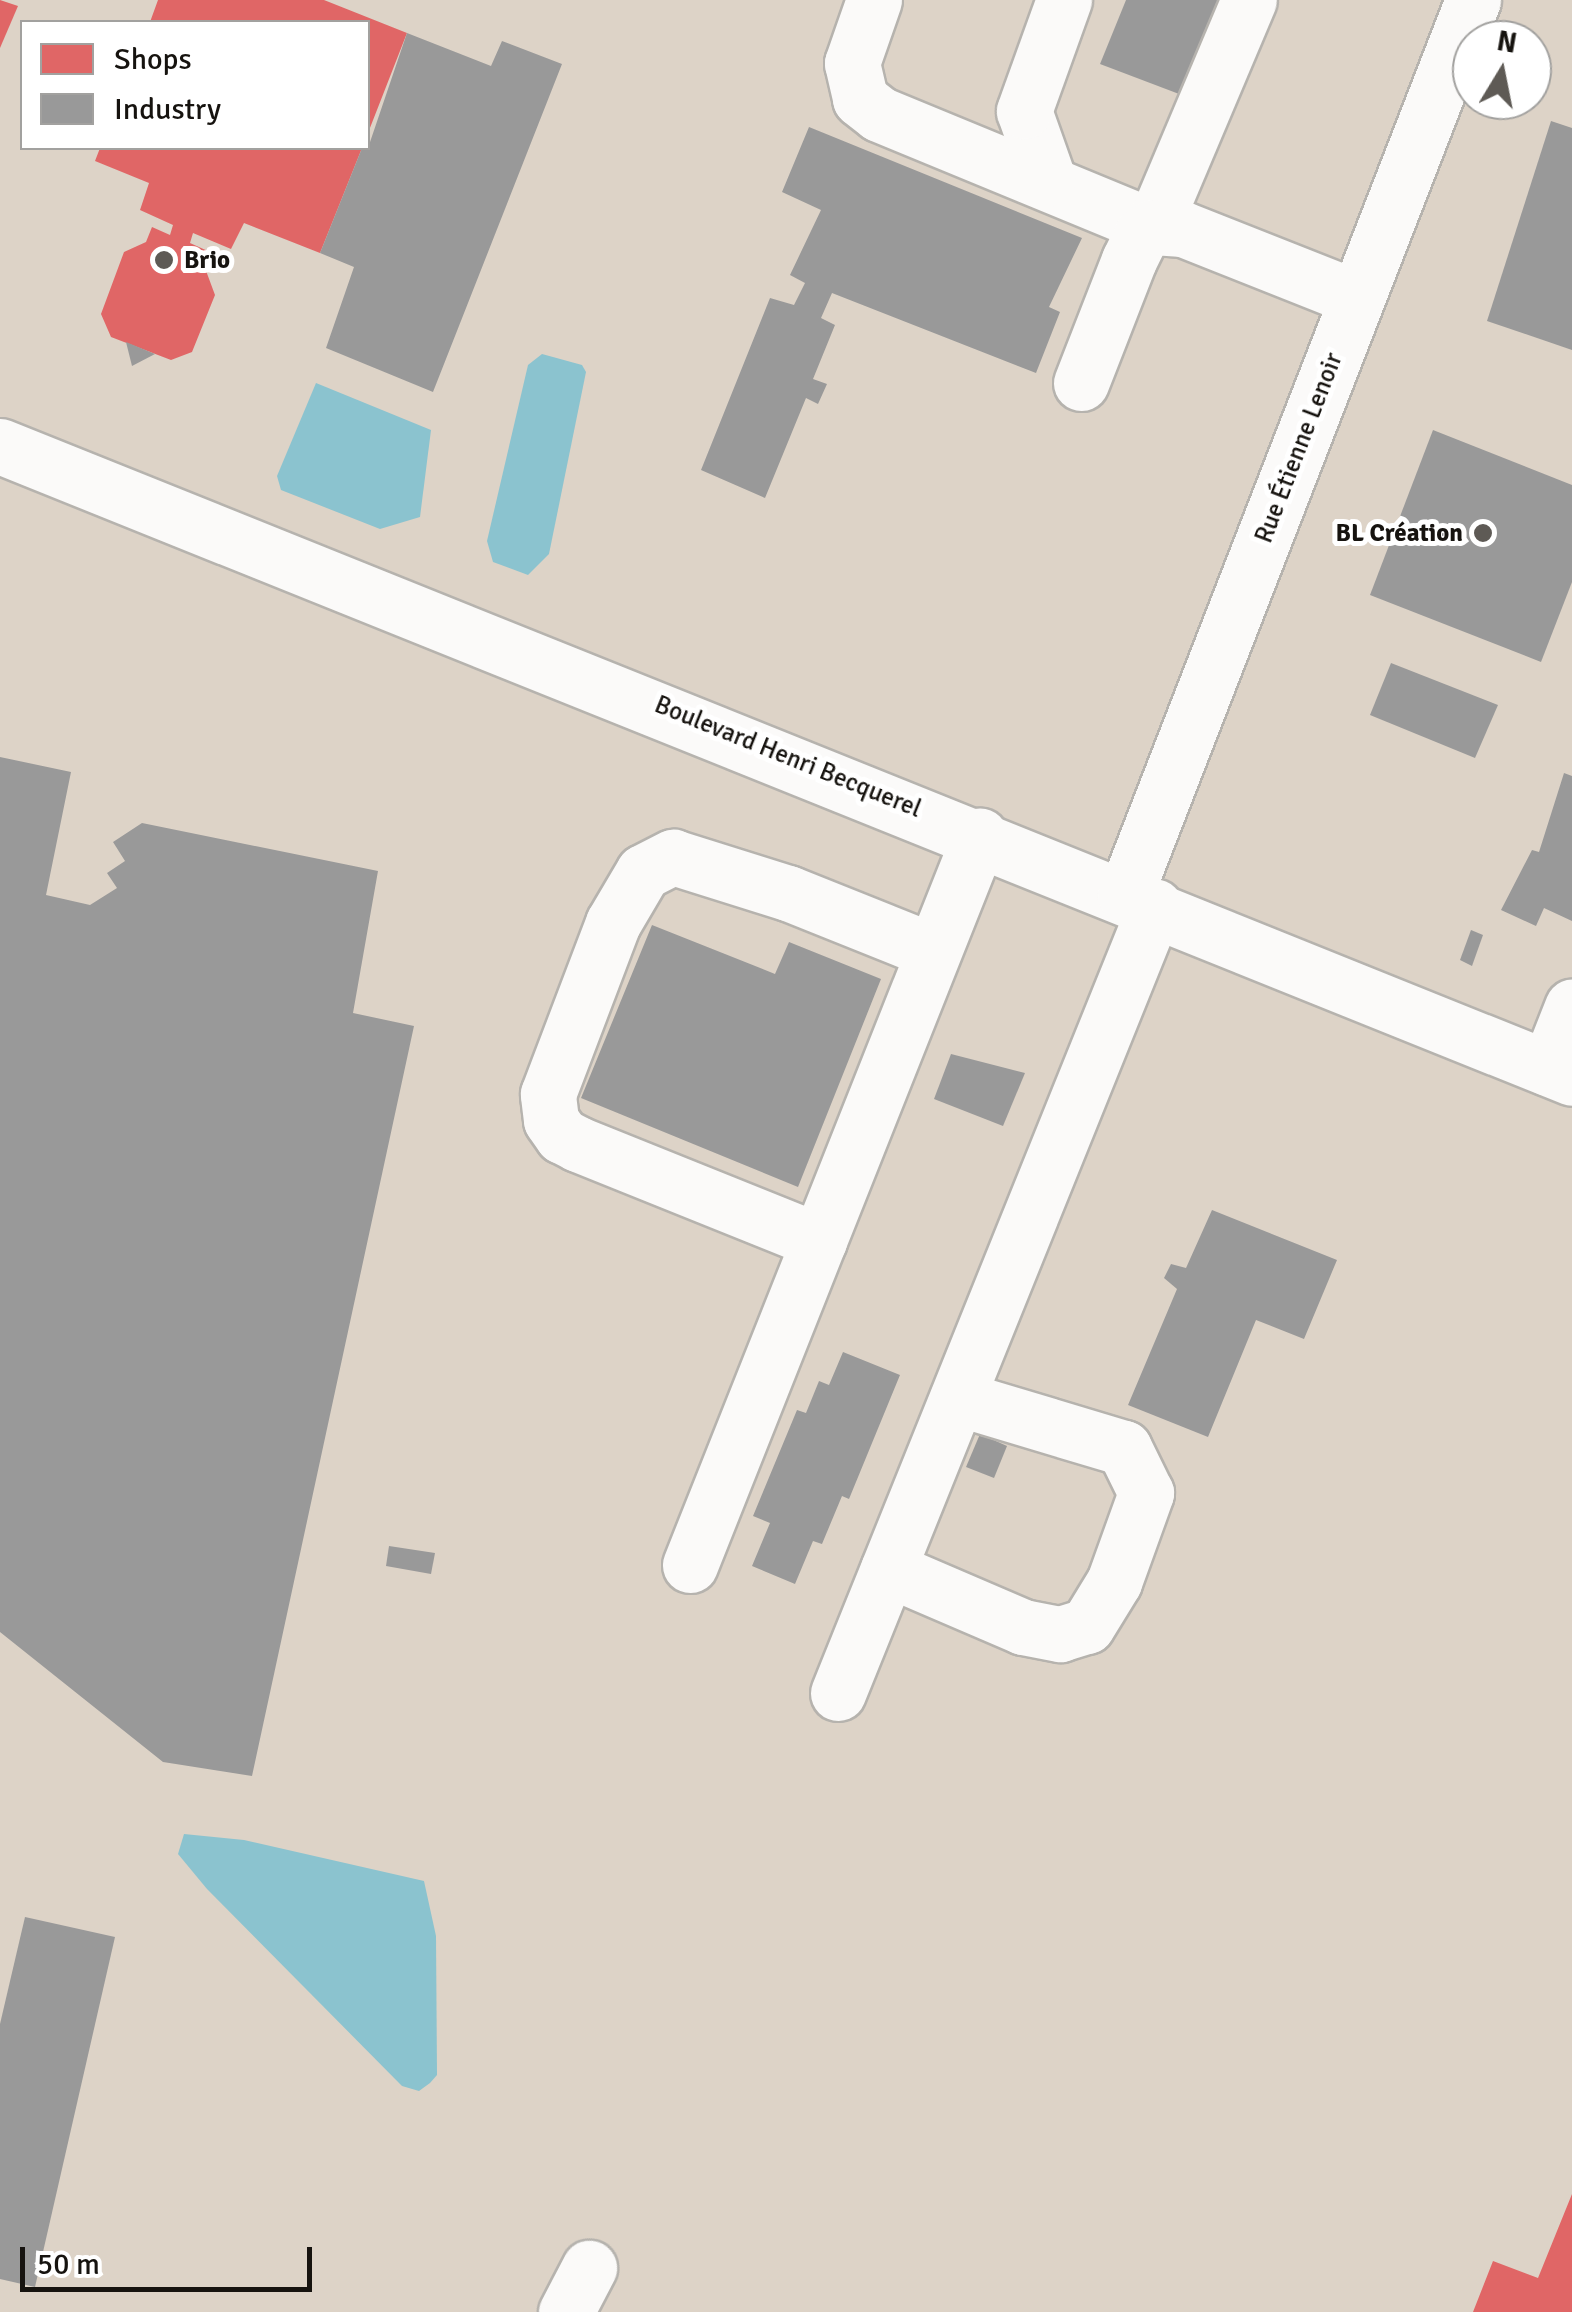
<!DOCTYPE html>
<meta charset="utf-8">
<style>
body{margin:0}
#map{position:relative;width:1572px;height:2312px;overflow:hidden;background:#e3ded8;font-family:Signika,sans-serif}
div>[style]{position:absolute}
.built>*{inset:0;background:#ddd3c7}
.water>*{inset:0;background:#8bc3cf}
.shops>*{inset:0;background:#e06666}
.industry>*{inset:0;background:#999}
.roads{filter:drop-shadow(2px 0 #b6b3ae) drop-shadow(-2px 0 #b6b3ae) drop-shadow(0 2px #b6b3ae) drop-shadow(0 -2px #b6b3ae)}
.minor>*{height:55px;margin:-27.5px;padding:0 27.5px;transform-origin:27.5px;border-radius:27.5px;background:#fbfaf9}
.dots>*{width:28px;height:28px;translate:-50% -50%;box-sizing:border-box;border:5px solid #fff;border-radius:50%}
span{translate:-50% -50%;white-space:nowrap;text-align:center;line-height:1.15;-webkit-text-stroke:10px #fff;paint-order:stroke}
.poi-label{font-size:25px;color:#16130f;font-weight:700}
.left{translate:0 -50%;text-align:left}
.right{translate:-100% -50%;text-align:right}
.street-label{font-size:25px;color:#16130f}
.legend{position:absolute;left:20px;top:20px;width:350px;height:130px;box-sizing:border-box;background:#fff;border:2px solid #a2a19f;margin:0;padding:12px 18px;list-style:none;font-size:30px;color:#16130f}
.legend li{display:flex;align-items:center;gap:20px;height:50px}
.legend b{width:50px;border:2px solid #a2a19f}
.north{position:absolute;left:1452px;top:20px;width:100px;height:100px;box-sizing:border-box;background:#fff;border:2px solid #a2a19f;border-radius:50%;rotate:10deg;font-size:28px;font-weight:700;line-height:40px;text-align:center;color:#16130f}
.north::after{content:'';display:block;margin:auto;width:35px;height:45px;background:#5e5a55;clip-path:polygon(50% 0,100% 100%,50% 72%,0 100%)}
.scale{position:absolute;left:20px;top:2247px;width:292px;height:45px;box-sizing:border-box;border:5px solid #16130f;border-top:0;padding-left:12px;font-size:30px;line-height:35px;white-space:nowrap;color:#16130f;-webkit-text-stroke:8px #fff;paint-order:stroke}
</style>
<div id="map">
<div class="built">
<i style="clip-path:polygon(evenodd,0 0,1572px 0,1572px 2312px,0 2312px,0 0,22px 22px,368px 22px,368px 148px,22px 148px,22px 22px,0 0,1472px 40px,1532px 40px,1532px 100px,1472px 100px,1472px 40px)"></i>
</div>
<div class="water">
<i style="clip-path:polygon(542px 354px,582px 365px,586px 372px,549px 554px,528px 575px,493px 562px,487px 541px,528px 365px)"></i>
<i style="clip-path:polygon(316px 383px,431px 430px,420px 517px,380px 529px,281px 490px,277px 476px)"></i>
<i style="clip-path:polygon(184px 1834px,244px 1840px,424px 1881px,436px 1936px,437px 2075px,430px 2083px,419px 2091px,402px 2086px,207px 1889px,178px 1854px)"></i>
</div>
<div class="shops">
<i style="clip-path:polygon(0 0,18px 6px,0 48px)"></i>
<i style="clip-path:polygon(158px 0,324px 0,407px 33px,368px 133px,368px 22px,150px 22px)"></i>
<i style="clip-path:polygon(100px 148px,362px 148px,320px 253px,244px 223px,231px 249px,193px 233px,190px 243px,210px 252px,205px 268px,215px 295px,192px 352px,171px 360px,111px 337px,101px 314px,124px 252px,146px 242px,152px 227px,170px 235px,173px 225px,140px 210px,149px 183px,95px 161px)"></i>
<i style="clip-path:polygon(1572px 2194px,1572px 2312px,1473px 2312px,1493px 2261px,1538px 2278px)"></i>
</div>
<div class="industry">
<i style="clip-path:polygon(1126px 0,1227px 0,1187px 97px,1100px 64px)"></i>
<i style="clip-path:polygon(407px 33px,491px 66px,502px 41px,562px 64px,433px 392px,326px 348px,354px 267px,320px 253px,362px 148px,368px 148px)"></i>
<i style="clip-path:polygon(1551px 121px,1572px 128px,1572px 350px,1487px 321px)"></i>
<i style="clip-path:polygon(809px 127px,1082px 238px,1049px 307px,1060px 312px,1036px 373px,832px 293px,821px 318px,835px 325px,813px 379px,827px 384px,818px 404px,806px 398px,765px 498px,701px 470px,770px 298px,794px 305px,805px 283px,790px 275px,821px 210px,782px 192px)"></i>
<i style="clip-path:polygon(126px 342px,155px 354px,132px 366px)"></i>
<i style="clip-path:polygon(1433px 430px,1572px 485px,1572px 582px,1541px 662px,1370px 595px)"></i>
<i style="clip-path:polygon(1391px 663px,1498px 705px,1475px 758px,1370px 715px)"></i>
<i style="clip-path:polygon(0 757px,71px 772px,46px 895px,90px 905px,117px 888px,107px 873px,125px 861px,113px 842px,142px 823px,378px 871px,353px 1013px,414px 1026px,252px 1776px,163px 1762px,0 1632px)"></i>
<i style="clip-path:polygon(1564px 773px,1572px 776px,1572px 921px,1544px 908px,1536px 926px,1501px 910px,1532px 850px,1539px 852px)"></i>
<i style="clip-path:polygon(652px 925px,775px 974px,789px 942px,881px 979px,798px 1187px,581px 1098px)"></i>
<i style="clip-path:polygon(1471px 930px,1483px 935px,1472px 966px,1460px 960px)"></i>
<i style="clip-path:polygon(951px 1054px,1025px 1073px,1003px 1126px,934px 1099px)"></i>
<i style="clip-path:polygon(1212px 1210px,1337px 1260px,1304px 1339px,1256px 1320px,1208px 1437px,1128px 1405px,1177px 1289px,1164px 1278px,1171px 1264px,1186px 1268px)"></i>
<i style="clip-path:polygon(843px 1352px,900px 1375px,849px 1499px,842px 1496px,822px 1544px,813px 1541px,795px 1584px,752px 1566px,770px 1523px,753px 1516px,797px 1410px,806px 1413px,819px 1381px,829px 1385px)"></i>
<i style="clip-path:polygon(980px 1434px,1007px 1446px,994px 1478px,966px 1467px)"></i>
<i style="clip-path:polygon(389px 1546px,435px 1553px,431px 1574px,386px 1566px)"></i>
<i style="clip-path:polygon(25px 1917px,115px 1937px,35px 2287px,0 2279px,0 2024px)"></i>
</div>
<div class="roads">
<div class="minor">
<i style="left:874px;top:0;width:67px;rotate:109.2deg"></i>
<i style="left:852px;top:63px;width:37px;rotate:77deg"></i>
<i style="left:860px;top:99px;width:24px;rotate:38deg"></i>
<i style="left:879px;top:114px;width:296px;rotate:22.4deg"></i>
<i style="left:1153px;top:227px;width:246px;rotate:-67.1deg"></i>
<i style="left:1048px;top:179px;width:72px;rotate:-109.4deg"></i>
<i style="left:1024px;top:111px;width:118px;rotate:-70.2deg"></i>
<i style="left:1081px;top:383px;width:132px;rotate:-68.7deg"></i>
<i style="left:1129px;top:260px;width:28px;rotate:-64deg"></i>
<i style="left:1141px;top:235px;width:14px;rotate:-34deg"></i>
<i style="left:1153px;top:227px;width:30px;rotate:4deg"></i>
<i style="left:1183px;top:229px;width:187px;rotate:21.6deg"></i>
<i style="left:0;top:446px;width:1694px;rotate:21.9deg"></i>
<i style="left:1125px;top:895px;width:960px;rotate:-68.75deg"></i>
<i style="left:1548px;top:1068px;width:66px;rotate:-68.5deg"></i>
<i style="left:819px;top:1241px;width:260px;rotate:-158.1deg"></i>
<i style="left:578px;top:1144px;width:18px;rotate:-153deg"></i>
<i style="left:562px;top:1136px;width:19px;rotate:-125deg"></i>
<i style="left:551px;top:1120px;width:26px;rotate:-97deg"></i>
<i style="left:548px;top:1094px;width:183px;rotate:-69.2deg"></i>
<i style="left:613px;top:923px;width:59px;rotate:-59.5deg"></i>
<i style="left:643px;top:872px;width:34px;rotate:-27deg"></i>
<i style="left:673px;top:857px;width:121px;rotate:17.4deg"></i>
<i style="left:788px;top:893px;width:156px;rotate:21.8deg"></i>
<i style="left:690px;top:1565px;width:785px;rotate:-68.33deg"></i>
<i style="left:888px;top:1569px;width:147px;rotate:23.2deg"></i>
<i style="left:1023px;top:1627px;width:38px;rotate:11deg"></i>
<i style="left:1060px;top:1634px;width:28px;rotate:-17deg"></i>
<i style="left:1087px;top:1626px;width:52px;rotate:-58.5deg"></i>
<i style="left:1114px;top:1582px;width:95px;rotate:-70.2deg"></i>
<i style="left:1146px;top:1493px;width:50px;rotate:-116.1deg"></i>
<i style="left:1124px;top:1448px;width:174px;rotate:-163.3deg"></i>
<i style="left:838px;top:1693px;width:848px;rotate:-68.04deg"></i>
<i style="left:566px;top:2312px;width:50px;rotate:-62.4deg"></i>
</div>
</div>
<div class="dots">
<i style="left:164px;top:260px;background:#5e5a55"></i>
<i style="left:1483px;top:533px;background:#5e5a55"></i>
</div>
<div class="poi-label">
<span class="left" style="left:184px;top:260px">Brio</span>
<span class="right" style="left:1463px;top:533px">BL Création</span>
</div>
<div class="street-label">
<span style="left:1299px;top:448px;rotate:-69deg">Rue Étienne Lenoir</span>
<span style="left:788px;top:757px;rotate:22deg">Boulevard Henri Becquerel</span>
</div>
<ul class="legend">
<li><b style="height:28px;background:#e06666"></b>Shops</li>
<li><b style="height:28px;background:#999"></b>Industry</li>
</ul>
<div class="north">N</div>
<div class="scale">50 m</div>
</div>
